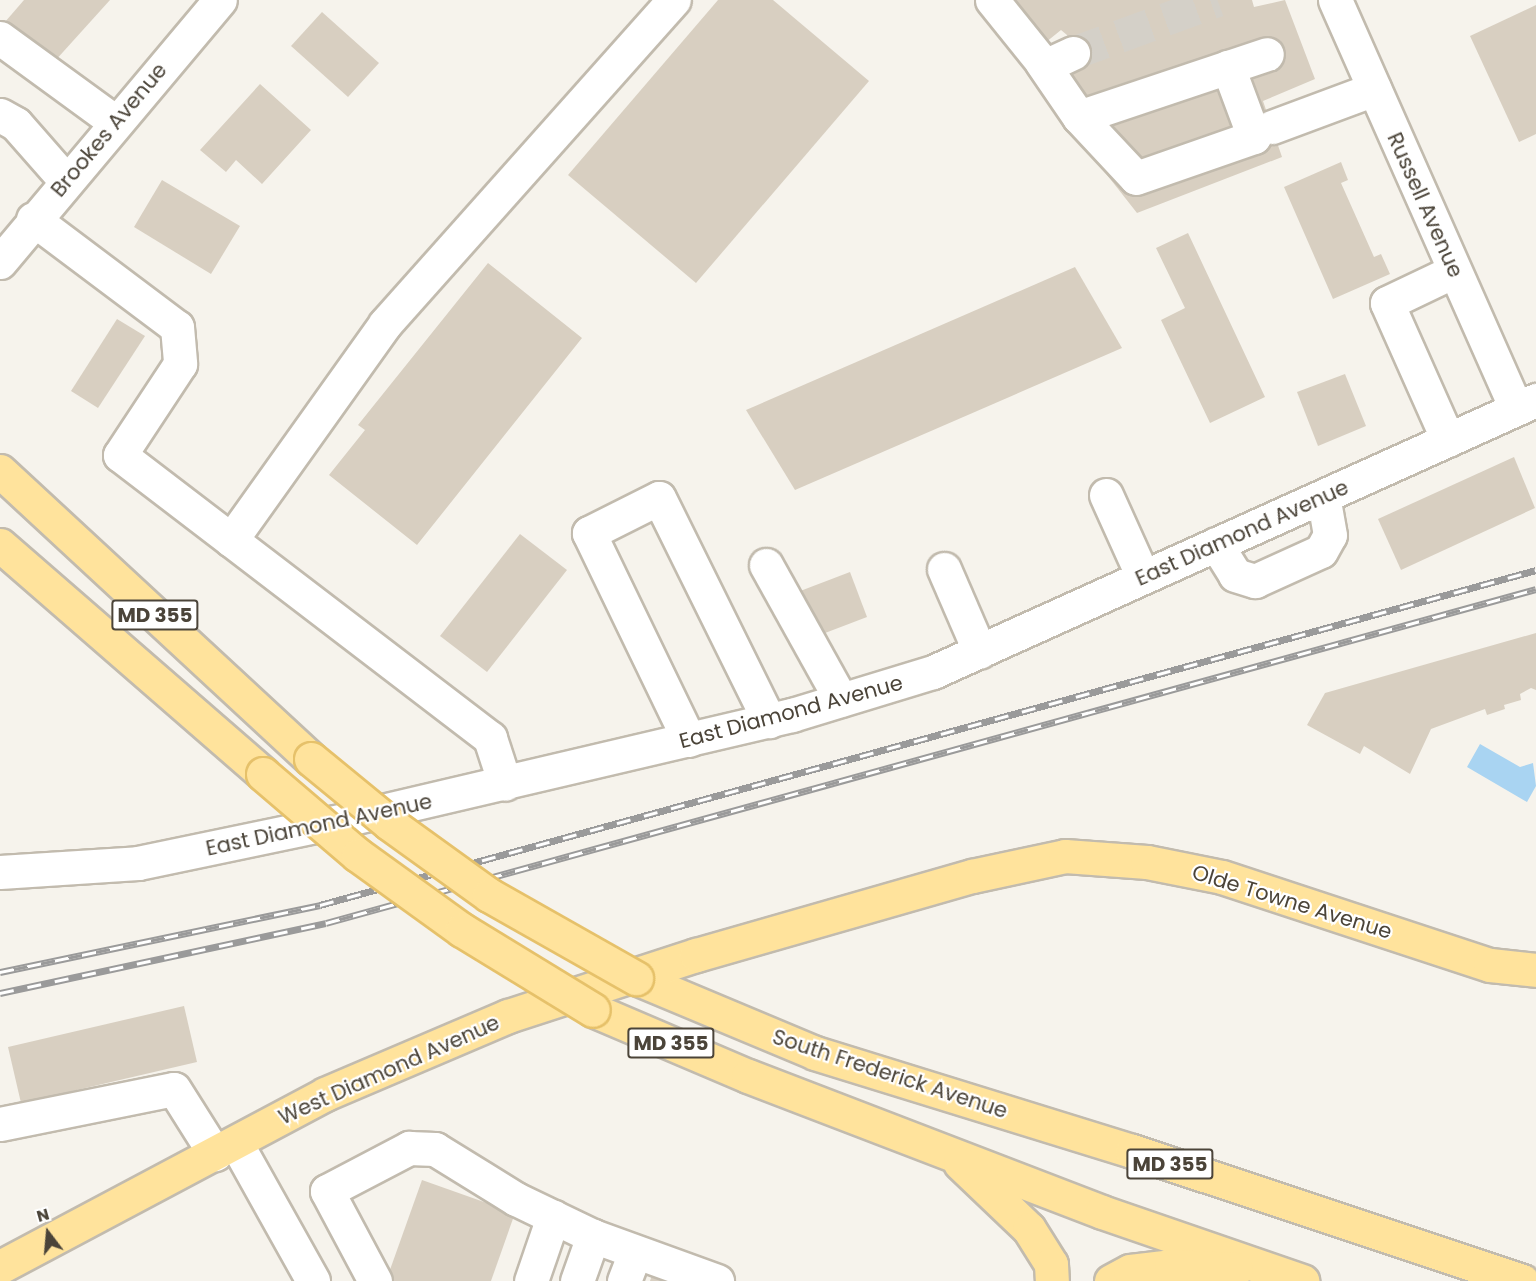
<!DOCTYPE html>
<style>
body{margin:0}
#map{position:relative;width:1536px;height:1281px;overflow:hidden;background:#f6f3ec;font-family:Poppins,sans-serif}
div>[style]{position:absolute}
.water>*{inset:0;background:#a9d4f2}
.building>*{inset:0;background:#d8cfc1}
.minor-tunnel>*{height:33px;margin-top:-16.5px;transform-origin:0;background:repeating-linear-gradient(90deg,#d4d0c8 0 33px,transparent 0 49px)}
.roads{filter:drop-shadow(2px 0 #c2bbae) drop-shadow(-2px 0 #c2bbae) drop-shadow(0 2px #c2bbae) drop-shadow(0 -2px #c2bbae)}
.minor>*{height:33px;margin:-16.5px;padding:0 16.5px;transform-origin:16.5px;border-radius:16.5px;background:#fff}
.major>*{height:33px;margin:-16.5px;padding:0 16.5px;transform-origin:16.5px;border-radius:16.5px;background:#ffe39c}
.rail>*{height:7px;margin-top:-3.5px;transform-origin:0;background:repeating-linear-gradient(90deg,#fff 0 14px,#9a9a9a 0 28px);box-sizing:border-box;border-block:2px solid #9a9a9a}
.bridges{filter:drop-shadow(2px 0 #e6c16a) drop-shadow(-2px 0 #e6c16a) drop-shadow(0 2px #e6c16a) drop-shadow(0 -2px #e6c16a)}
.major-bridge>*{height:33px;margin:-16.5px;padding:0 16.5px;transform-origin:16.5px;border-radius:16.5px;background:#ffe39c}
span{translate:-50% -50%;white-space:nowrap;text-align:center;line-height:1.15;-webkit-text-stroke:4.5px #fff;paint-order:stroke}
.shield-label span{padding:2px 4px;background:#fff;border:2px solid;border-radius:4px;-webkit-text-stroke-width:0}
.shield-label{font-size:20px;color:#4b4439;font-weight:700}
.street-label{font-size:21px;color:#4b4439}
.north{position:absolute;left:18px;top:1203px;width:60px;height:60px;-webkit-text-stroke:4px #fff;paint-order:stroke;rotate:344deg;font-size:16px;font-weight:700;line-height:24px;text-align:center;color:#4b4439}
.north::after{content:'';display:block;margin:auto;width:21px;height:27px;background:#4b4439;clip-path:polygon(50% 0,100% 100%,50% 72%,0 100%)}
</style>
<div id="map">
<div class="water">
<i style="clip-path:polygon(1480px 744px,1520px 767px,1533px 763px,1536px 786px,1527px 802px,1467px 767px)"></i>
</div>
<div class="building">
<i style="clip-path:polygon(24px 0,110px 0,54px 62px,5px 22px)"></i>
<i style="clip-path:polygon(718px 0,773px 0,869px 81px,696px 283px,568px 175px)"></i>
<i style="clip-path:polygon(1003px 0,1252px 0,1254px 7px,1285px 0,1315px 79px,1263px 101px,1282px 157px,1137px 213px,1037px 86px,1080px 69px,1067px 35px,1061px 30px,1040px 47px)"></i>
<i style="clip-path:polygon(1536px 5px,1536px 134px,1519px 142px,1470px 36px)"></i>
<i style="clip-path:polygon(322px 12px,379px 63px,348px 97px,291px 46px)"></i>
<i style="clip-path:polygon(260px 84px,311px 130px,262px 184px,236px 160px,226px 172px,200px 150px)"></i>
<i style="clip-path:polygon(1341px 162px,1348px 180px,1341px 183px,1374px 257px,1381px 254px,1390px 274px,1333px 299px,1284px 187px)"></i>
<i style="clip-path:polygon(162px 180px,240px 226px,211px 274px,134px 227px)"></i>
<i style="clip-path:polygon(1188px 233px,1265px 397px,1210px 423px,1161px 320px,1185px 308px,1156px 248px)"></i>
<i style="clip-path:polygon(488px 263px,582px 338px,417px 545px,329px 475px,365px 430px,358px 425px)"></i>
<i style="clip-path:polygon(1075px 267px,1122px 348px,795px 490px,746px 410px)"></i>
<i style="clip-path:polygon(117px 319px,145px 336px,98px 408px,71px 391px)"></i>
<i style="clip-path:polygon(1345px 374px,1366px 426px,1318px 446px,1297px 392px)"></i>
<i style="clip-path:polygon(1514px 457px,1535px 508px,1401px 570px,1378px 519px)"></i>
<i style="clip-path:polygon(520px 534px,567px 570px,487px 672px,440px 636px)"></i>
<i style="clip-path:polygon(850px 572px,867px 617px,812px 638px,795px 593px)"></i>
<i style="clip-path:polygon(1536px 633px,1536px 690px,1531px 688px,1520px 694px,1521px 700px,1504px 705px,1505px 709px,1487px 715px,1485px 709px,1431px 729px,1410px 774px,1364px 746px,1360px 754px,1307px 725px,1325px 693px)"></i>
<i style="clip-path:polygon(184px 1006px,197px 1062px,21px 1103px,8px 1047px)"></i>
<i style="clip-path:polygon(422px 1180px,515px 1213px,491px 1281px,386px 1281px)"></i>
<i style="clip-path:polygon(654px 1269px,685px 1281px,650px 1281px)"></i>
</div>
<div class="minor-tunnel">
<i style="left:1073px;top:53px;width:154px;rotate:-20.1deg"></i>
</div>
<div class="roads">
<div class="minor">
<i style="left:992px;top:0;width:85px;rotate:51.2deg"></i>
<i style="left:1045px;top:66px;width:31px;rotate:-25deg"></i>
<i style="left:1335px;top:0;width:447px;rotate:66.1deg"></i>
<i style="left:0;top:38px;width:142px;rotate:36.1deg"></i>
<i style="left:1042px;top:63px;width:65px;rotate:55.6deg"></i>
<i style="left:1079px;top:117px;width:198px;rotate:-18.5deg"></i>
<i style="left:0;top:115px;width:18px;rotate:29deg"></i>
<i style="left:16px;top:124px;width:76px;rotate:48.7deg"></i>
<i style="left:1079px;top:117px;width:83px;rotate:46.9deg"></i>
<i style="left:1136px;top:178px;width:125px;rotate:-19.2deg"></i>
<i style="left:1254px;top:137px;width:75px;rotate:-110.4deg"></i>
<i style="left:1272px;top:127px;width:109px;rotate:-20.4deg"></i>
<i style="left:33px;top:219px;width:180px;rotate:36.9deg"></i>
<i style="left:177px;top:327px;width:37px;rotate:85deg"></i>
<i style="left:180px;top:364px;width:109px;rotate:123.4deg"></i>
<i style="left:120px;top:455px;width:466px;rotate:37.4deg"></i>
<i style="left:490px;top:738px;width:48px;rotate:71.9deg"></i>
<i style="left:0;top:262px;width:342px;rotate:-50deg"></i>
<i style="left:1448px;top:440px;width:150px;rotate:-114deg"></i>
<i style="left:1387px;top:303px;width:74px;rotate:-25.5deg"></i>
<i style="left:1106px;top:495px;width:90px;rotate:65.7deg"></i>
<i style="left:231px;top:540px;width:265px;rotate:-54.5deg"></i>
<i style="left:385px;top:324px;width:434px;rotate:-48.3deg"></i>
<i style="left:1216px;top:544px;width:36px;rotate:58deg"></i>
<i style="left:1235px;top:575px;width:21px;rotate:17deg"></i>
<i style="left:1255px;top:581px;width:72px;rotate:-24.4deg"></i>
<i style="left:1321px;top:551px;width:18px;rotate:-61deg"></i>
<i style="left:1330px;top:535px;width:39px;rotate:-100deg"></i>
<i style="left:766px;top:565px;width:154px;rotate:60.9deg"></i>
<i style="left:944px;top:569px;width:90px;rotate:66.6deg"></i>
<i style="left:689px;top:740px;width:230px;rotate:-115.8deg"></i>
<i style="left:589px;top:533px;width:78px;rotate:-26.6deg"></i>
<i style="left:659px;top:498px;width:249px;rotate:63.7deg"></i>
<i style="left:0;top:872px;width:138px;rotate:-3.7deg"></i>
<i style="left:138px;top:863px;width:215px;rotate:-11.8deg"></i>
<i style="left:348px;top:819px;width:456px;rotate:-13.2deg"></i>
<i style="left:792px;top:715px;width:147px;rotate:-17deg"></i>
<i style="left:933px;top:672px;width:662px;rotate:-24.28deg"></i>
<i style="left:0;top:1124px;width:177px;rotate:-11.4deg"></i>
<i style="left:174px;top:1089px;width:77px;rotate:57.8deg"></i>
<i style="left:236px;top:1143px;width:158px;rotate:60.8deg"></i>
<i style="left:375px;top:1281px;width:102px;rotate:-118.1deg"></i>
<i style="left:327px;top:1191px;width:93px;rotate:-27.7deg"></i>
<i style="left:409px;top:1148px;width:26px;rotate:2deg"></i>
<i style="left:435px;top:1149px;width:95px;rotate:31.7deg"></i>
<i style="left:516px;top:1199px;width:85px;rotate:25.7deg"></i>
<i style="left:593px;top:1236px;width:132px;rotate:19.9deg"></i>
<i style="left:531px;top:1281px;width:68px;rotate:-71deg"></i>
<i style="left:577px;top:1281px;width:48px;rotate:-70.4deg"></i>
<i style="left:624px;top:1281px;width:31px;rotate:-69deg"></i>
</div>
<div class="major">
<i style="left:0;top:471px;width:424px;rotate:42.8deg"></i>
<i style="left:0;top:545px;width:349px;rotate:41deg"></i>
<i style="left:636px;top:978px;width:194px;rotate:22.7deg"></i>
<i style="left:815px;top:1053px;width:332px;rotate:17.2deg"></i>
<i style="left:1132px;top:1151px;width:411px;rotate:18.4deg"></i>
<i style="left:593px;top:1010px;width:168px;rotate:23.1deg"></i>
<i style="left:748px;top:1076px;width:379px;rotate:21deg"></i>
<i style="left:1102px;top:1212px;width:212px;rotate:19deg"></i>
<i style="left:960px;top:1163px;width:95px;rotate:43.7deg"></i>
<i style="left:1029px;top:1229px;width:41px;rotate:57.8deg"></i>
<i style="left:1051px;top:1264px;width:17px;rotate:87deg"></i>
<i style="left:0;top:1267px;width:368px;rotate:-28deg"></i>
<i style="left:325px;top:1094px;width:199px;rotate:-23.1deg"></i>
<i style="left:508px;top:1016px;width:198px;rotate:-18deg"></i>
<i style="left:696px;top:955px;width:287px;rotate:-16deg"></i>
<i style="left:972px;top:876px;width:95px;rotate:-12.1deg"></i>
<i style="left:1065px;top:856px;width:82px;rotate:4.2deg"></i>
<i style="left:1147px;top:862px;width:76px;rotate:11.3deg"></i>
<i style="left:1222px;top:877px;width:282px;rotate:18.2deg"></i>
<i style="left:1490px;top:965px;width:46px;rotate:6.2deg"></i>
<i style="left:1111px;top:1281px;width:21px;rotate:-28deg"></i>
<i style="left:1130px;top:1271px;width:41px;rotate:-7deg"></i>
<i style="left:1171px;top:1266px;width:65px;rotate:2.6deg"></i>
</div>
</div>
<div class="rail">
<i style="left:0;top:972px;width:327px;rotate:-11.8deg"></i>
<i style="left:320px;top:905px;width:1261px;rotate:-15.4deg"></i>
<i style="left:0;top:993px;width:333px;rotate:-12.1deg"></i>
<i style="left:326px;top:923px;width:1255px;rotate:-15.43deg"></i>
</div>
<div class="bridges">
<div class="major-bridge">
<i style="left:311px;top:759px;width:101px;rotate:39.4deg"></i>
<i style="left:389px;top:823px;width:123px;rotate:35.8deg"></i>
<i style="left:489px;top:895px;width:169px;rotate:29.5deg"></i>
<i style="left:263px;top:774px;width:125px;rotate:40.5deg"></i>
<i style="left:358px;top:855px;width:128px;rotate:35.8deg"></i>
<i style="left:462px;top:930px;width:153px;rotate:31.4deg"></i>
</div>
</div>
<div class="shield-label">
<span style="left:155px;top:615px">MD 355</span>
<span style="left:671px;top:1043px">MD 355</span>
<span style="left:1170px;top:1164px">MD 355</span>
</div>
<div class="street-label">
<span style="left:109px;top:130px;rotate:-50deg">Brookes Avenue</span>
<span style="left:1425px;top:205px;rotate:66deg">Russell Avenue</span>
<span style="left:1242px;top:533px;rotate:-24deg">East Diamond Avenue</span>
<span style="left:791px;top:712px;rotate:-15deg">East Diamond Avenue</span>
<span style="left:319px;top:825px;rotate:-12deg">East Diamond Avenue</span>
<span style="left:1292px;top:902px;rotate:17deg">Olde Towne Avenue</span>
<span style="left:389px;top:1070px;rotate:-24deg">West Diamond Avenue</span>
<span style="left:890px;top:1074px;rotate:18deg">South Frederick Avenue</span>
</div>
<div class="north">N</div>
</div>
